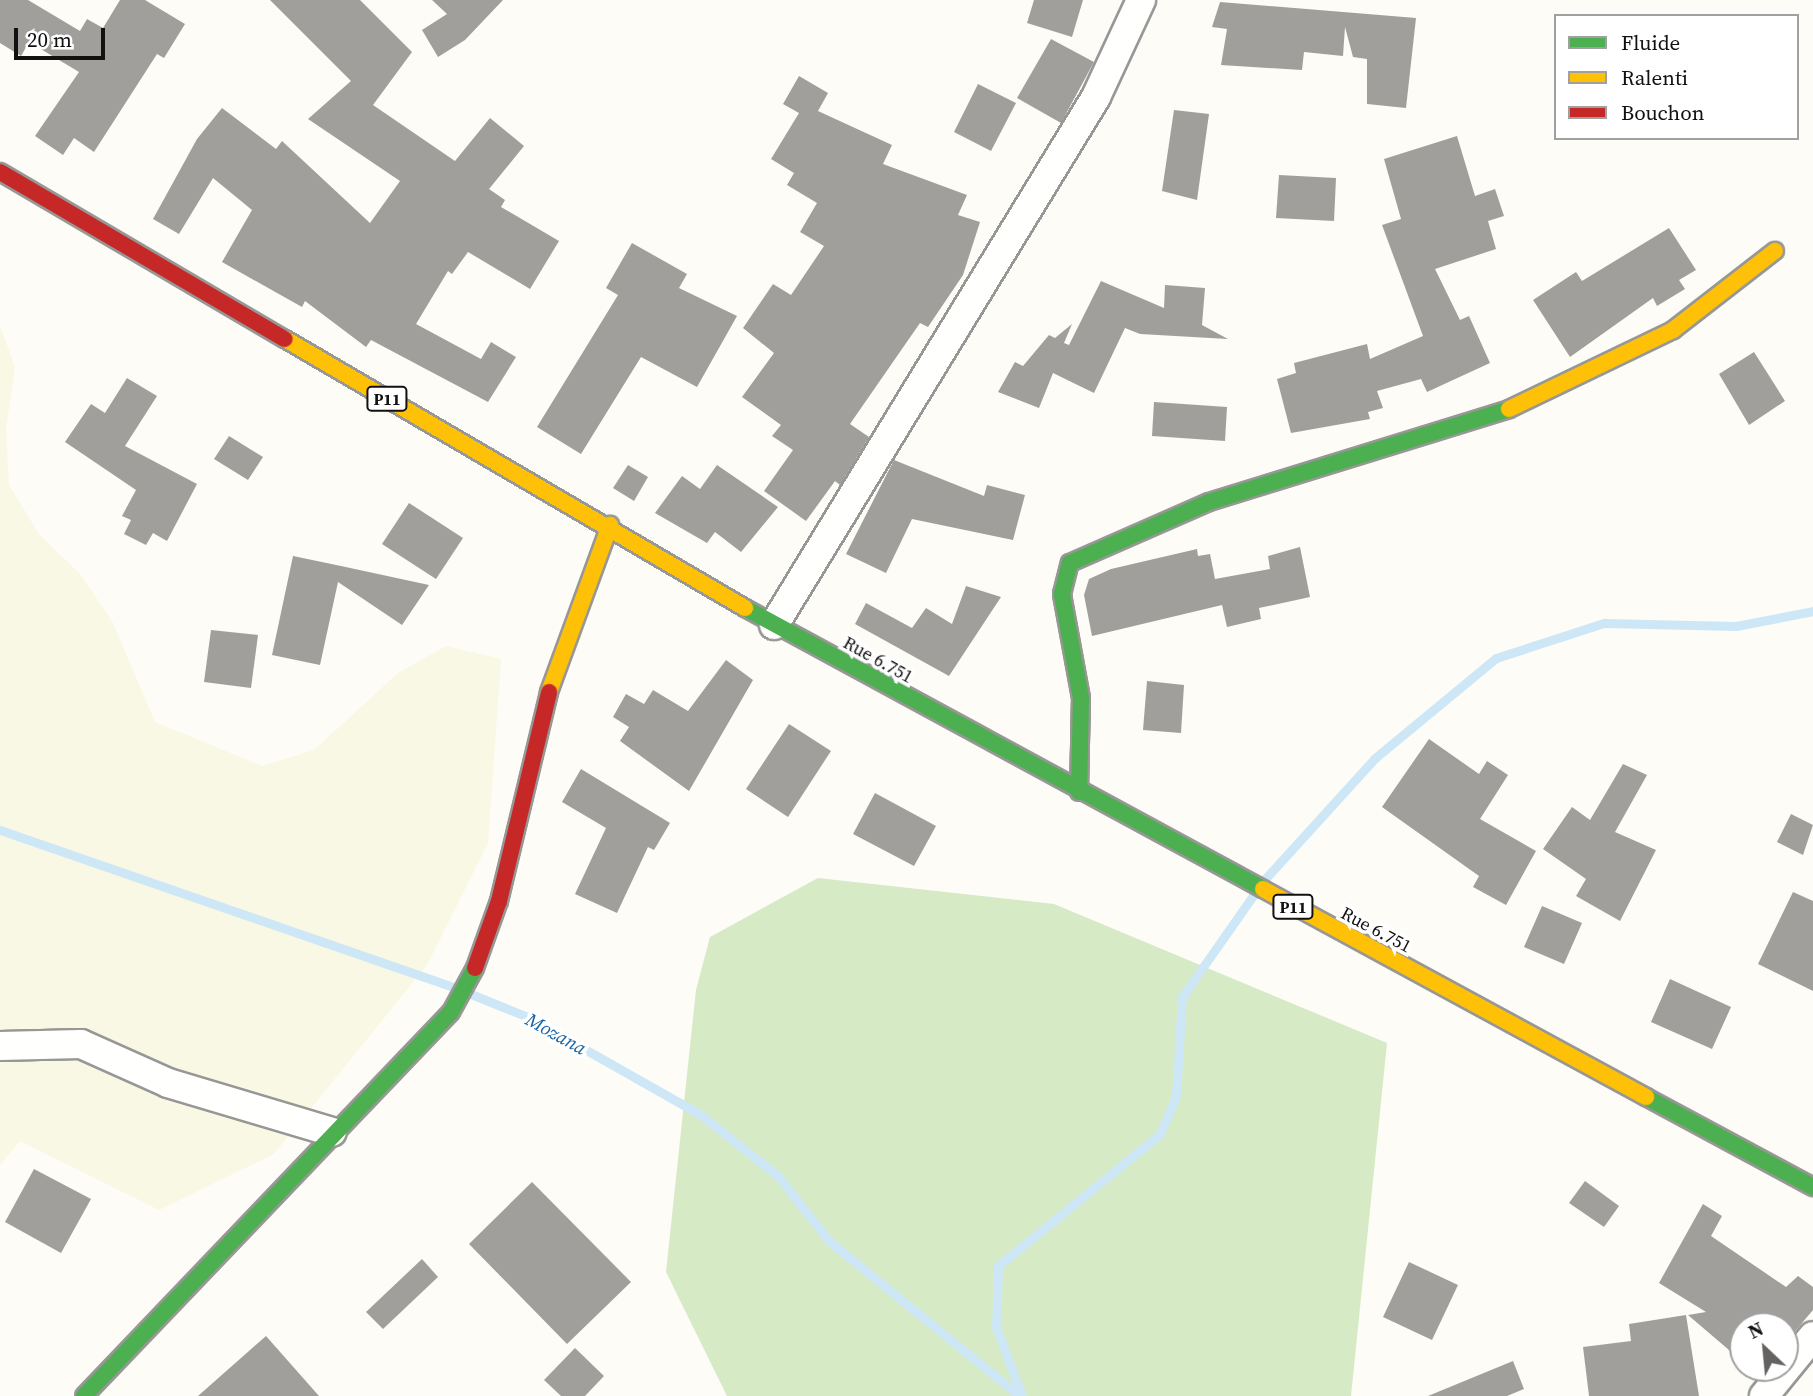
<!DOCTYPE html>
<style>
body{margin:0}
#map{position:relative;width:1813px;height:1396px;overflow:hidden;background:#fdfcf7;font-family:"Source Serif 4",serif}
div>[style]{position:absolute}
.farmland>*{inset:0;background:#f9f8e4}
.forest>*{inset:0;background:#d6eac6}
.stream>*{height:9px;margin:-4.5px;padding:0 4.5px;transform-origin:4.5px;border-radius:4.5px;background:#cee7f6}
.building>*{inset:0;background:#a19f9c}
.roads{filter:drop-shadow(2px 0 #979795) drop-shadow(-2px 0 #979795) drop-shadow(0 2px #979795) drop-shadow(0 -2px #979795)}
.street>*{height:28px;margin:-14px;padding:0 14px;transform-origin:14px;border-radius:14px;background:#fffffe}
.fast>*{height:16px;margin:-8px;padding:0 8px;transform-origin:8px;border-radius:8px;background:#4caf50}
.slow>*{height:16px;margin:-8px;padding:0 8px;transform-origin:8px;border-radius:8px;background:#ffc107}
.jam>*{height:16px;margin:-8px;padding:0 8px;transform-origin:8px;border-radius:8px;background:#c62828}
span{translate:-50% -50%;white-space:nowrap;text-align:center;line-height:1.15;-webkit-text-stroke:7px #fff;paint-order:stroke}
.shield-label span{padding:2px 5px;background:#fff;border:2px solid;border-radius:5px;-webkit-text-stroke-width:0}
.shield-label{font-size:16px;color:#111;font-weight:700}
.street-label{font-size:18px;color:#111}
.water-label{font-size:19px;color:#1964a4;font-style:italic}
.legend{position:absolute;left:1554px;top:14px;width:245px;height:126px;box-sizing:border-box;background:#fff;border:2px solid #a0a0a0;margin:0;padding:9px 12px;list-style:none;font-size:21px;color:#111}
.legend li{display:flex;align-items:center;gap:14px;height:35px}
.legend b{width:35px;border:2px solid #a0a0a0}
.north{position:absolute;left:1729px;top:1312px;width:70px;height:70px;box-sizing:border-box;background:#fff;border:2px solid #a0a0a0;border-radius:50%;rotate:334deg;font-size:19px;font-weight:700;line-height:28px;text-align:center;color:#111}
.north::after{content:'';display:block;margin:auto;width:24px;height:32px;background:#646362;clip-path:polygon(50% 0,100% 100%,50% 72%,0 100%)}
.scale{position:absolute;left:14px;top:28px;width:91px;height:32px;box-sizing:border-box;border:4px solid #111;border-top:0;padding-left:9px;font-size:21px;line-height:24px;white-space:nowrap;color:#111;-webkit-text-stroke:5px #fff;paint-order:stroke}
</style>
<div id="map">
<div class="farmland">
<i style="clip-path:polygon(0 326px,15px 367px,6px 429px,9px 485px,39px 534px,80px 574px,112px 621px,155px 722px,262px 766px,314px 750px,398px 673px,446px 646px,501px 659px,488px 843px,427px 965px,274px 1154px,159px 1210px,20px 1141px,0 1165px)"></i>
</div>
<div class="forest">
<i style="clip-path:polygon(818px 878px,1054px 904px,1387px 1043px,1351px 1396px,727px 1396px,666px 1272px,696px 990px,710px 937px)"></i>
</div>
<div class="stream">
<i style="left:0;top:830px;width:482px;rotate:19.1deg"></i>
<i style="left:1264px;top:880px;width:165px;rotate:-47.7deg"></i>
<i style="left:1375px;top:758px;width:157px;rotate:-39.6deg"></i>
<i style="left:1496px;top:658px;width:114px;rotate:-18deg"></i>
<i style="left:1604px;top:623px;width:132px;rotate:1.3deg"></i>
<i style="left:1736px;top:626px;width:78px;rotate:-11deg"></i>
<i style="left:471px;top:994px;width:61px;rotate:22deg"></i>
<i style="left:528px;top:1017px;width:199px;rotate:29.5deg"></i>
<i style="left:701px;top:1115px;width:98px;rotate:38.4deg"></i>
<i style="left:778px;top:1176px;width:83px;rotate:51.9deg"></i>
<i style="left:829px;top:1241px;width:246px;rotate:39.1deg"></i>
<i style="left:1022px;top:1396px;width:74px;rotate:-110.6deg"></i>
<i style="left:996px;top:1327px;width:61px;rotate:-88.1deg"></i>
<i style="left:998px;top:1266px;width:209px;rotate:-39.2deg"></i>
<i style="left:1160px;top:1134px;width:41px;rotate:-67.2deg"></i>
<i style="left:1176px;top:1096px;width:99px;rotate:-86.5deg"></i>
<i style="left:1182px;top:997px;width:126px;rotate:-55deg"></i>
</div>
<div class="building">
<i style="clip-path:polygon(0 0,28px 0,80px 31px,87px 19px,103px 28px,120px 0,145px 0,185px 24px,164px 58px,157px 54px,94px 152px,74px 138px,63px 155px,35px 136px,79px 72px,29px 42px,21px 56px,0 43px)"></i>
<i style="clip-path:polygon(270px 0,360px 0,412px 52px,373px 105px,455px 161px,490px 118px,524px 146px,489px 189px,505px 200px,501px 207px,559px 241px,530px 289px,468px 252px,452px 274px,448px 271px,416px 324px,481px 359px,491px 342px,516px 357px,488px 402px,371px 340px,366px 347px,305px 301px,302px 307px,222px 262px,252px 210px,213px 178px,179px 234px,153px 219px,197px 139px,222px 108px,276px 149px,282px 141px,370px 223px,400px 181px,308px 119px,351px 81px)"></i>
<i style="clip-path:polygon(432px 0,503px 0,465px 40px,438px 57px,422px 30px,447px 14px)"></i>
<i style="clip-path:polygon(1034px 0,1083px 0,1072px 37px,1027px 23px)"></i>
<i style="clip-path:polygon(1220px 2px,1416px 18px,1406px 108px,1367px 104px,1367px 59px,1353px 57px,1345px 27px,1343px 56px,1304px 52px,1302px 70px,1221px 65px,1227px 29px,1212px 27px)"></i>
<i style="clip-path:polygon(1051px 39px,1094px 62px,1061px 123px,1017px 98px)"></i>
<i style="clip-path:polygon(799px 76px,828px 93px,818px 111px,892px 145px,883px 164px,967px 195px,958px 215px,980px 222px,963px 275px,928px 327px,920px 323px,850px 424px,869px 437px,840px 485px,835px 481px,806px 521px,764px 491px,793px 450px,772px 436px,781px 425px,742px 397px,774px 353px,743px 328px,773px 284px,791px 295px,824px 246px,800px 232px,817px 203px,787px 185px,794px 173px,771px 159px,799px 113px,783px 104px)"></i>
<i style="clip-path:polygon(978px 84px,1016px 103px,991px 151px,954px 132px)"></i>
<i style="clip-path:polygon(1174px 110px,1209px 114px,1197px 200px,1162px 191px)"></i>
<i style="clip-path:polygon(1457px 136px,1475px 196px,1495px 189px,1504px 216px,1488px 221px,1496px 249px,1435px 269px,1460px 320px,1469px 316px,1490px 363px,1427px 392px,1421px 379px,1377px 391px,1383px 408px,1368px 412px,1370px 419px,1291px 433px,1277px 379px,1296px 373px,1294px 363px,1367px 344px,1370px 359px,1423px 336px,1382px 225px,1401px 219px,1384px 159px)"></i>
<i style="clip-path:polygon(1279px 175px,1336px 178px,1334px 221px,1276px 218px)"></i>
<i style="clip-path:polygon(1669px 228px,1696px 270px,1679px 280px,1685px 289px,1657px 306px,1653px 298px,1570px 357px,1533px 300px,1576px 272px,1582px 281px)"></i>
<i style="clip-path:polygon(632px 243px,687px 274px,679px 288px,737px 316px,697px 387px,641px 357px,581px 454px,537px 427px,618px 295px,606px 288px)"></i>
<i style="clip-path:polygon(1101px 281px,1164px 308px,1165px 285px,1205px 288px,1202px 325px,1228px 339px,1140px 334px,1125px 328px,1094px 393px,1053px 373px,1039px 408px,998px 392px,1015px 362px,1023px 366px,1049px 335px,1055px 338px,1072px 324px,1064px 343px,1069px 345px)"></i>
<i style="clip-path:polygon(1754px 352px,1785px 401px,1749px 425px,1719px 374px)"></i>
<i style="clip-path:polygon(127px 378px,157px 396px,125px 446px,197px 484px,167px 541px,153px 533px,146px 545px,124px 534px,131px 520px,122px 516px,136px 490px,65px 442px,91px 404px,105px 413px)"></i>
<i style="clip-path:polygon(1154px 402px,1227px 407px,1225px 441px,1152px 436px)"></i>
<i style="clip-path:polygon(229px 436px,263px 457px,248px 480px,214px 459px)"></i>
<i style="clip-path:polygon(894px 460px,984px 496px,987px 485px,1025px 495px,1013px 540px,912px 519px,886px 573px,846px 554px)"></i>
<i style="clip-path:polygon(628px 465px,648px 477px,634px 501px,613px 488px)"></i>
<i style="clip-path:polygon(717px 465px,778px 507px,741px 552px,715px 532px,707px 543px,655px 513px,682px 476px,700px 489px)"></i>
<i style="clip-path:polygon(409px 503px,463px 538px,436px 579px,382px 544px)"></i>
<i style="clip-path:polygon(1300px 547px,1310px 597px,1259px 608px,1261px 619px,1227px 627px,1222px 605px,1092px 636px,1084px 595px,1089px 579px,1111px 569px,1197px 549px,1198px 556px,1210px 554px,1215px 579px,1270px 569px,1268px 556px)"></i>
<i style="clip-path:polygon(293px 556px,341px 566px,429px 585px,402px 625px,338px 582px,320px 665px,272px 655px)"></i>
<i style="clip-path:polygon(966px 586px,1001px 597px,949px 676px,855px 624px,866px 603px,912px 628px,926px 608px,952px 624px)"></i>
<i style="clip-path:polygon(211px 630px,258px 635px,251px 688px,204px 682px)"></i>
<i style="clip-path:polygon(726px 660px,753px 680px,689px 791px,620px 741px,629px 727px,613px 717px,626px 694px,644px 704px,653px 690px,688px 711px)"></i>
<i style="clip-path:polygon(1147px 681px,1184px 685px,1181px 733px,1143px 730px)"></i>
<i style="clip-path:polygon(789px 724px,831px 751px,788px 817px,746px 789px)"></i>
<i style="clip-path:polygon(1429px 739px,1479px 774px,1487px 761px,1508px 775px,1480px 819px,1536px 851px,1506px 905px,1473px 887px,1479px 876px,1382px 807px)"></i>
<i style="clip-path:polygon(1623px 764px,1647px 775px,1615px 832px,1656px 850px,1620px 921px,1576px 896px,1586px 879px,1543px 849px,1572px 807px,1590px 820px)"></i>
<i style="clip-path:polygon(581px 769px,670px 823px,654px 850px,648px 847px,617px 913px,575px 894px,606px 828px,562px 802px)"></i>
<i style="clip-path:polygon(875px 793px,936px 826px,914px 866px,853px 834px)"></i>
<i style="clip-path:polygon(1791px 814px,1813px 825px,1803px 855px,1777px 842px)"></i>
<i style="clip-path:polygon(1793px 892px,1813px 901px,1813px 991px,1758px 964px)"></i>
<i style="clip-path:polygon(1542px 906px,1582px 923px,1564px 964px,1524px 947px)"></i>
<i style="clip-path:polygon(1670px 979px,1731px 1007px,1712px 1049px,1651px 1022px)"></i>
<i style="clip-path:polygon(34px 1169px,91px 1199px,61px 1253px,5px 1222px)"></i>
<i style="clip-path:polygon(1585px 1181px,1619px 1206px,1604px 1227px,1569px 1203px)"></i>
<i style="clip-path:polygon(532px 1182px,631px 1282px,567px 1344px,469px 1244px)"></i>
<i style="clip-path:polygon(1703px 1204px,1722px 1216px,1711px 1236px,1786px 1287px,1798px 1276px,1813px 1287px,1813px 1310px,1785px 1343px,1785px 1326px,1743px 1326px,1743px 1362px,1688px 1315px,1706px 1312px,1659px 1283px)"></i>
<i style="clip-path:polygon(422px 1259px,438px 1277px,383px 1329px,366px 1312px)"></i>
<i style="clip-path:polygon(1409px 1262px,1458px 1285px,1432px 1340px,1383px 1317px)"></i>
<i style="clip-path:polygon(1686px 1315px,1699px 1396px,1589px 1396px,1583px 1347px,1631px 1341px,1629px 1324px)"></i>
<i style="clip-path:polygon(266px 1336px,319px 1396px,198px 1396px)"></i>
<i style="clip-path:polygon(575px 1348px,604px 1376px,585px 1396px,561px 1396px,544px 1380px)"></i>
<i style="clip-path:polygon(1513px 1361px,1524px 1389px,1507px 1396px,1428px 1396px)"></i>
</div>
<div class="roads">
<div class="street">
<i style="left:774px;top:625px;width:618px;rotate:-58.62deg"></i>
<i style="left:1096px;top:97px;width:107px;rotate:-65.1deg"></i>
<i style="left:0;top:1046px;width:81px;rotate:-1.4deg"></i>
<i style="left:81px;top:1044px;width:95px;rotate:24.1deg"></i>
<i style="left:168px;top:1083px;width:171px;rotate:16.6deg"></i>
<i style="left:1764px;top:1396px;width:77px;rotate:-50.8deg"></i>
</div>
<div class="fast">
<i style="left:745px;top:608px;width:589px;rotate:28.48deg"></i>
<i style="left:1079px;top:792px;width:94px;rotate:-88.8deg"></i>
<i style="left:1081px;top:698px;width:106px;rotate:-100.4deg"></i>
<i style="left:1062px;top:594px;width:32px;rotate:-76deg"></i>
<i style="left:1070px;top:563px;width:152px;rotate:-23.7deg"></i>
<i style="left:1209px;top:502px;width:314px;rotate:-17.2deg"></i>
<i style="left:1646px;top:1097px;width:190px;rotate:28.3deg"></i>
<i style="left:84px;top:1396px;width:531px;rotate:-46.3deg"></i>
<i style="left:451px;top:1012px;width:50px;rotate:-61.4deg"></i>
</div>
<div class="slow">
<i style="left:285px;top:339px;width:533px;rotate:30.32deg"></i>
<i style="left:1509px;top:409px;width:182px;rotate:-25.7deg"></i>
<i style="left:1673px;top:330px;width:129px;rotate:-37.8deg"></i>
<i style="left:549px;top:692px;width:178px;rotate:-69.9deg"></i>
<i style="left:1263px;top:889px;width:436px;rotate:28.5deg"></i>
</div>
<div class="jam">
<i style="left:0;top:172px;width:330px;rotate:30.4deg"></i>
<i style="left:475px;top:968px;width:71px;rotate:-70.3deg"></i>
<i style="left:499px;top:901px;width:215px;rotate:-76.5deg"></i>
</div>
</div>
<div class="shield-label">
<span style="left:387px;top:399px">P11</span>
<span style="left:1293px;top:907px">P11</span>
</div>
<div class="street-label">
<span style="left:878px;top:660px;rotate:29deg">Rue 6.751</span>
<span style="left:1376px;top:930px;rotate:28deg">Rue 6.751</span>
</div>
<div class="water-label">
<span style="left:556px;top:1034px;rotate:29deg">Mozana</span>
</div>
<ul class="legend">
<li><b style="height:9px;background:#4caf50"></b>Fluide</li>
<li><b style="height:9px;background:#ffc107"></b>Ralenti</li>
<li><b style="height:9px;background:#c62828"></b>Bouchon</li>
</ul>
<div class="north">N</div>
<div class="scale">20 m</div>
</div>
